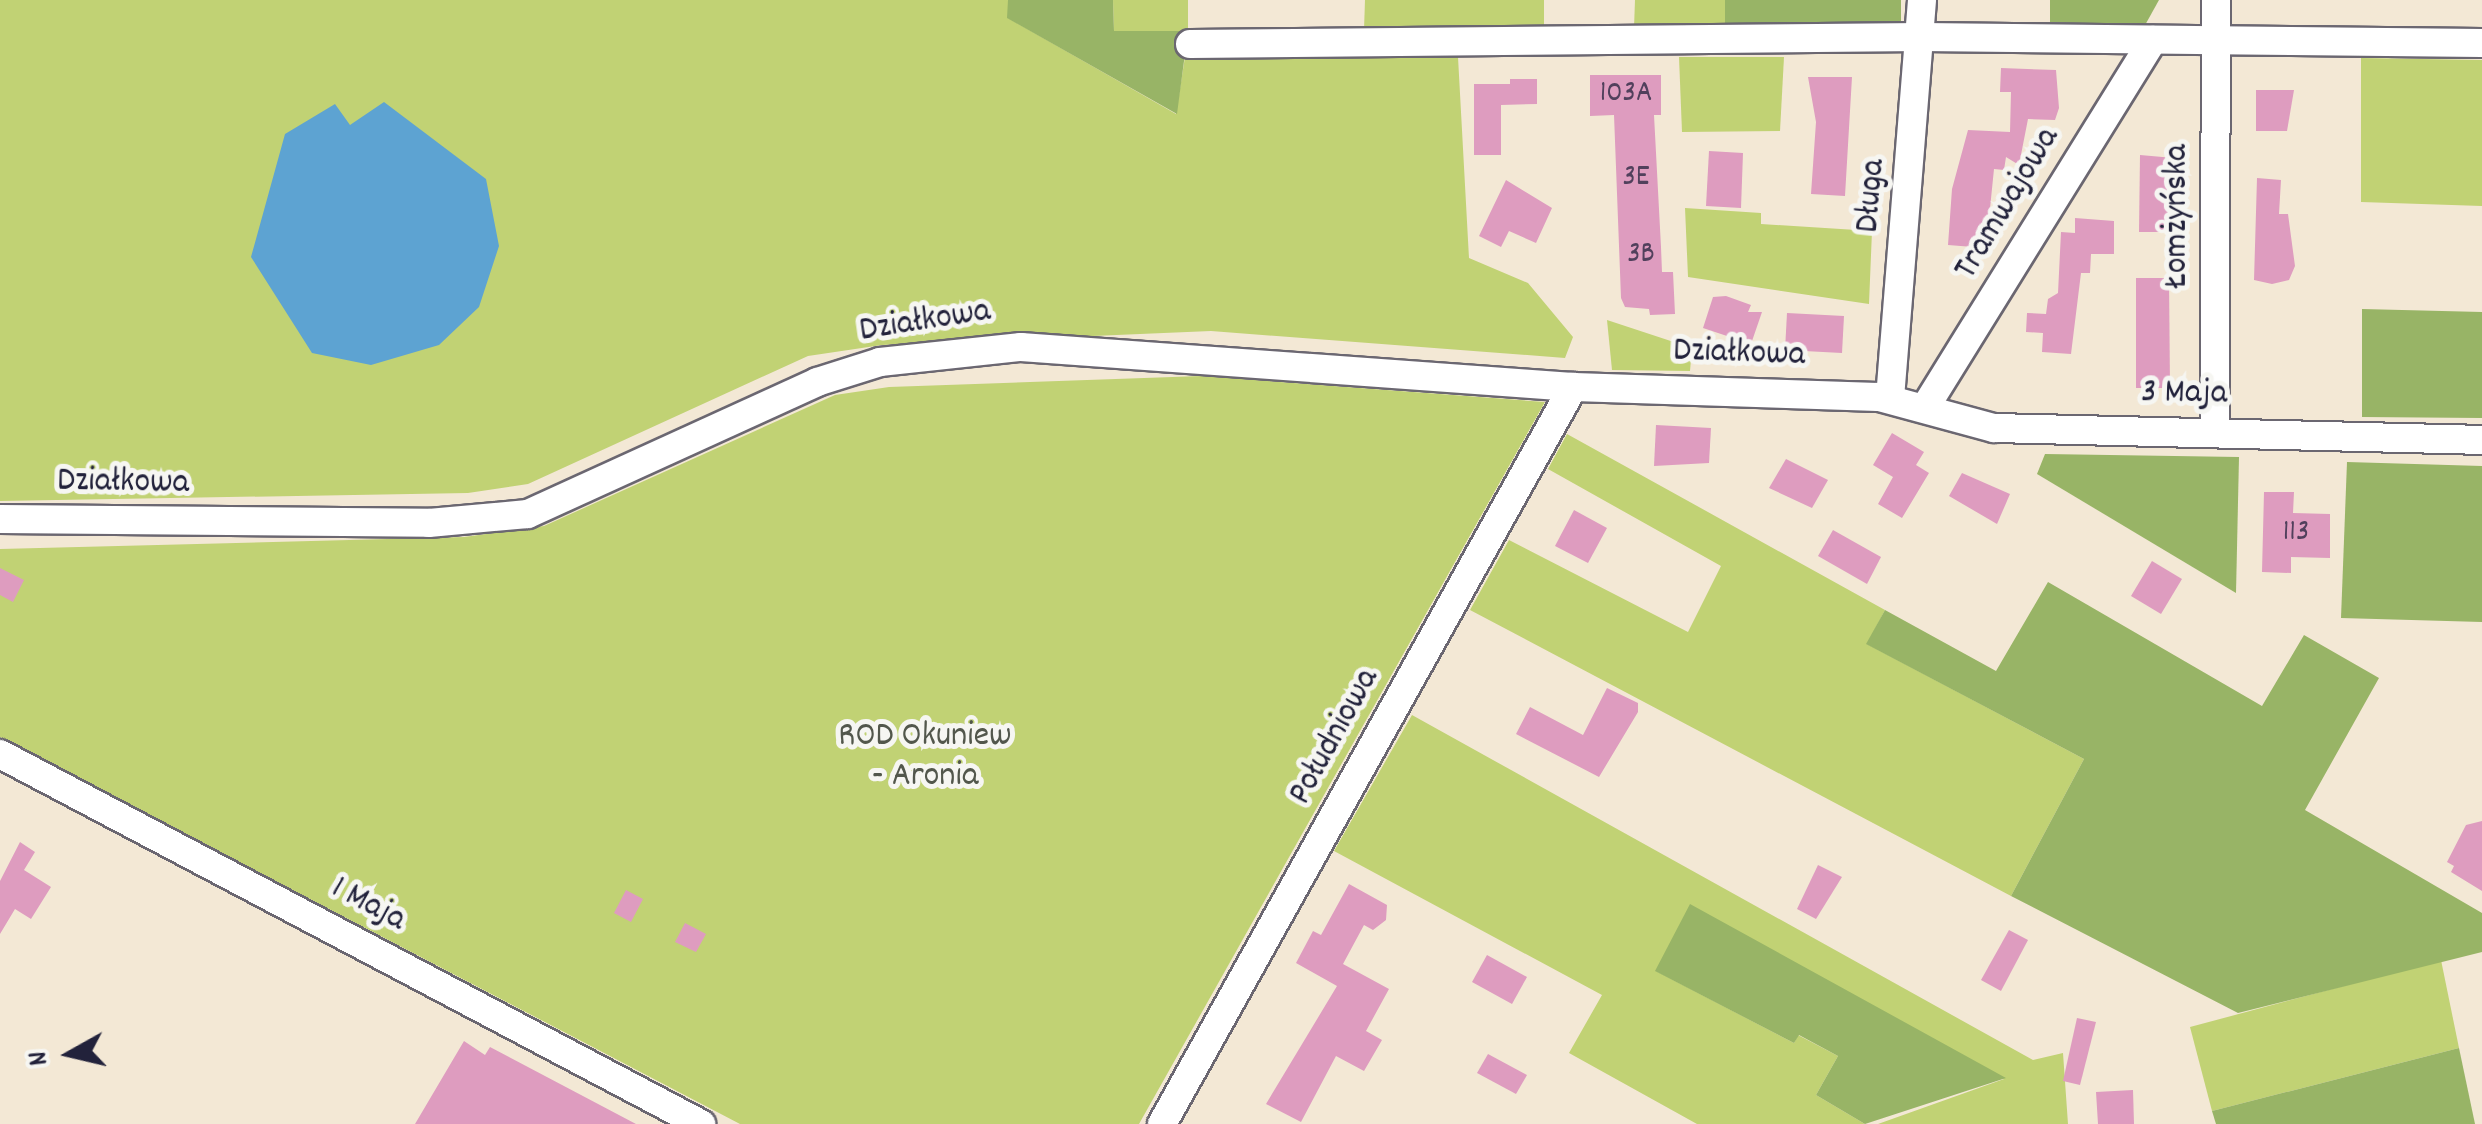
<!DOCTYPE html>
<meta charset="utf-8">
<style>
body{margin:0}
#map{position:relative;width:2482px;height:1124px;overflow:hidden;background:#f3e8d5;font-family:Dekko,sans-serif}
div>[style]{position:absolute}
.green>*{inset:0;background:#c1d274}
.forest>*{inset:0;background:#98b466}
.water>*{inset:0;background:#5da3d2}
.building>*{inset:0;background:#de9cbf}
.roads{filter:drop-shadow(2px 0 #6b6771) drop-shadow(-2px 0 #6b6771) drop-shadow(0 2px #6b6771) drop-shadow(0 -2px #6b6771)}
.minor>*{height:28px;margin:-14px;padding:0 14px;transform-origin:14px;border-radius:14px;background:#fff}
span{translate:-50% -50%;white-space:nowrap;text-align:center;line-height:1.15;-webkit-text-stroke:10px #f6f6f2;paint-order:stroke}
.number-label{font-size:30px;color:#51405c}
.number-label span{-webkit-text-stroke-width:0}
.street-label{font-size:35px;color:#22223b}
.park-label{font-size:35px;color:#52574c}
.north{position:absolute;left:20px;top:1004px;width:100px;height:100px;-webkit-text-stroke:8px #f6f6f2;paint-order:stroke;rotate:262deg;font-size:28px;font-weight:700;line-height:40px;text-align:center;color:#22223b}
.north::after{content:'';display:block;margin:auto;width:35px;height:45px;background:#22223b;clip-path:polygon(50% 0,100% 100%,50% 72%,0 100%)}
</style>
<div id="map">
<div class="green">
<i style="clip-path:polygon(0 0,1008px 0,1008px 18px,1176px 114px,1185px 57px,1458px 57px,1469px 258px,1528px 283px,1573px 337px,1565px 358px,1211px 331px,882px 345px,808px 356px,528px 484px,468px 493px,0 501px)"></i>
<i style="clip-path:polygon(1113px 0,1188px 0,1188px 31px,1114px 31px)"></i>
<i style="clip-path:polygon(1365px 0,1544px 0,1544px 29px,1364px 30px)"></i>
<i style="clip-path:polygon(1635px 0,1725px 0,1725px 28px,1634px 28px)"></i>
<i style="clip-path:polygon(1679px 57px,1784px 57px,1780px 131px,1682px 132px)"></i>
<i style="clip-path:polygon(2361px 58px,2482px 60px,2482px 206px,2361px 202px)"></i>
<i style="clip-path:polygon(1685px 208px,1761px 213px,1761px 224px,1872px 231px,1869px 304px,1688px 277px)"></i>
<i style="clip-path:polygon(1607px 320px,1692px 348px,1690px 371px,1612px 370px)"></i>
<i style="clip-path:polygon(1201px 376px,1545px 402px,1139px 1124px,740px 1124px,0 737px,0 549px,464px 537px,544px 526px,835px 395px,889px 387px)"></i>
<i style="clip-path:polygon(1567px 434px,1885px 610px,1867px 644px,2084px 759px,2011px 896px,1470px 610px,1509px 540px,1688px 632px,1721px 566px,1548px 469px)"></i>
<i style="clip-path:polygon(1412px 715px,2033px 1060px,2063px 1053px,2068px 1124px,1878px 1124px,2004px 1079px,1656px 971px,1794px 1043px,1798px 1035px,1838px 1056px,1816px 1095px,1865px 1124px,1697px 1124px,1569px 1053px,1602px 995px,1334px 851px)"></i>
<i style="clip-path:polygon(2441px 960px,2459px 1048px,2212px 1111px,2190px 1027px)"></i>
</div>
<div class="forest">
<i style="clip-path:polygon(1008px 0,1113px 0,1114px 31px,1188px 31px,1177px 114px,1007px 18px)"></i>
<i style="clip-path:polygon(1725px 0,1901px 0,1901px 27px,1725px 28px)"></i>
<i style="clip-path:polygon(2050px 0,2159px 0,2144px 27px,2050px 22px)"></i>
<i style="clip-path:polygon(2362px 309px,2482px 312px,2482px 418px,2362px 417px)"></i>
<i style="clip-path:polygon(2045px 454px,2239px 457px,2236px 593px,2037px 474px)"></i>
<i style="clip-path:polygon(2347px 462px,2482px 466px,2482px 622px,2341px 618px)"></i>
<i style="clip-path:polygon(2048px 582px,2262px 706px,2304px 635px,2379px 678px,2305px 810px,2482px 913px,2482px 952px,2238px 1013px,2011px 896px,2084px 759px,1866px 644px,1885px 610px,1996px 671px)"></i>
<i style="clip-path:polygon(1690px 904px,2006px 1078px,1865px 1124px,1816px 1095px,1838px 1056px,1799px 1035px,1794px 1043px,1655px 971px)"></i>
<i style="clip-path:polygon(2459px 1048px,2475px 1124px,2216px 1124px,2212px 1111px)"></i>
</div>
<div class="water">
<i style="clip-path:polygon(384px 102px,486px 179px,499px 246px,479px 307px,439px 345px,371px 365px,312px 353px,251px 257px,285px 134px,335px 104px,350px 125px)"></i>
</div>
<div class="building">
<i style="clip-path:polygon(2001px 68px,2056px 70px,2059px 108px,2055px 120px,2028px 119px,2019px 165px,2006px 157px,2004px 170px,1994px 169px,1986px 248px,1948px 245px,1952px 189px,1968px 130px,2010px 132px,2011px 92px,2000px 92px)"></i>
<i style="clip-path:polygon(1590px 75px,1661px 75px,1661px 115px,1654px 115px,1661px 247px,1662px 272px,1673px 272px,1675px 314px,1650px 315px,1649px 309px,1625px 307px,1621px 298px,1614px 115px,1590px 116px)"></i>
<i style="clip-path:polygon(1808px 77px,1852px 77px,1845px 196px,1811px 194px,1816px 122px)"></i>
<i style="clip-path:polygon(1510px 79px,1537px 79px,1537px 104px,1501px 105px,1501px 155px,1474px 155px,1474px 84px,1510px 84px)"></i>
<i style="clip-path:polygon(2256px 90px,2294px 90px,2287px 131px,2256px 131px)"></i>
<i style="clip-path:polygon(1709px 151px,1743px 153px,1741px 208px,1706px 206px)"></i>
<i style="clip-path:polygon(2140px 155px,2174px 158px,2171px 232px,2139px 232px)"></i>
<i style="clip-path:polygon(2257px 178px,2281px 180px,2279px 214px,2288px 214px,2295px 266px,2289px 280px,2272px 284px,2254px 280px)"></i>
<i style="clip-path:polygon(1506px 180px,1552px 208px,1536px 243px,1509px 231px,1501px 247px,1479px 236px)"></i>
<i style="clip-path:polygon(2075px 218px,2114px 221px,2114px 254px,2091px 254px,2090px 273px,2081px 273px,2071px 354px,2042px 352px,2043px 333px,2026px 332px,2027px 313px,2046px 314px,2048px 299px,2058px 293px,2061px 232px,2075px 233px)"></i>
<i style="clip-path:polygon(2136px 278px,2169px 278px,2170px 388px,2136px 388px)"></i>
<i style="clip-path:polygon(1726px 296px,1751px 305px,1748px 312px,1762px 312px,1751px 344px,1703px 328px,1713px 297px)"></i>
<i style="clip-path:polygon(1787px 313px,1844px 316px,1842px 353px,1785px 350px)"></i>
<i style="clip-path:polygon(1656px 425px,1711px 428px,1709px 463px,1654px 466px)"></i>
<i style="clip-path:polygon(1892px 433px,1924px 452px,1916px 465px,1929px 473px,1902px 518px,1878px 504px,1893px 477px,1873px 465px)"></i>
<i style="clip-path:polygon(1786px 459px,1828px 480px,1812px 508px,1769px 488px)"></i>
<i style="clip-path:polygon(1962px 473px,2010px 494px,1997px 524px,1949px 496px)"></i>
<i style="clip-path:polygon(2264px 492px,2294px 492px,2293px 513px,2330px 514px,2330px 558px,2291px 557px,2291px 573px,2262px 572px)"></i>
<i style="clip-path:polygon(1574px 510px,1607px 528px,1588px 563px,1555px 546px)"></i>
<i style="clip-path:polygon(1833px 530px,1881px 557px,1867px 584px,1818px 556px)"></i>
<i style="clip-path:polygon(2152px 561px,2182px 579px,2161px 614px,2131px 596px)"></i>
<i style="clip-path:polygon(0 568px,24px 580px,13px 602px,0 595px)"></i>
<i style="clip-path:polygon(1607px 688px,1638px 703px,1638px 712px,1599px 777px,1516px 734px,1530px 707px,1583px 735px)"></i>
<i style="clip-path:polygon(2482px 821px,2482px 891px,2451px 872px,2454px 866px,2447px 862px,2466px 825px)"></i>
<i style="clip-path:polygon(20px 842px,35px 852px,24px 870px,51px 887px,31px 919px,15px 909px,0 934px,0 881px)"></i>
<i style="clip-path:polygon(1818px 865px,1842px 877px,1816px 919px,1797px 909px)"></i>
<i style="clip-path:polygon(1349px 884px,1387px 905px,1386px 920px,1373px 930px,1364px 925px,1343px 964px,1389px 989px,1366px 1031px,1382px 1040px,1364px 1071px,1336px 1056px,1301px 1122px,1266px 1104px,1337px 986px,1296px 963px,1313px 931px,1321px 935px)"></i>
<i style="clip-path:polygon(626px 890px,643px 899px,631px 922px,614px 913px)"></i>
<i style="clip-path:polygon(685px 923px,706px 934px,696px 952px,675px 942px)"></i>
<i style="clip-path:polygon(2009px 930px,2028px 940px,2001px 991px,1981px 980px)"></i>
<i style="clip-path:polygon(1487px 955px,1527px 977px,1512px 1004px,1472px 982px)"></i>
<i style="clip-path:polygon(2077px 1018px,2096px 1022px,2080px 1085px,2063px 1081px)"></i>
<i style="clip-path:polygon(464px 1041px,485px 1055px,490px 1047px,636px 1124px,415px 1124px)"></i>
<i style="clip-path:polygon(1488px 1054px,1527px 1075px,1516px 1094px,1477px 1073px)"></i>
<i style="clip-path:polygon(2133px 1090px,2134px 1124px,2098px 1124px,2096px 1092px)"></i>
</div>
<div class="roads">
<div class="minor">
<i style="left:1190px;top:44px;width:732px;rotate:-0.55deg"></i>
<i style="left:1922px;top:37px;width:560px;rotate:0.61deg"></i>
<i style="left:1890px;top:398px;width:399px;rotate:-85.4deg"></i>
<i style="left:1926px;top:406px;width:431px;rotate:-58.2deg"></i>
<i style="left:2215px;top:431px;width:431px;rotate:-89.9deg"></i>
<i style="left:0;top:519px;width:429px;rotate:0.5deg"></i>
<i style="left:429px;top:523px;width:99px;rotate:-5.2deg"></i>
<i style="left:528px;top:514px;width:318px;rotate:-24.5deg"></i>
<i style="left:817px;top:382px;width:66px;rotate:-17.6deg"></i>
<i style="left:880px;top:362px;width:142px;rotate:-6.1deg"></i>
<i style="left:1021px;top:347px;width:553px;rotate:4.14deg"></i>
<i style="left:1573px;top:387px;width:306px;rotate:1.9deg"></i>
<i style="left:1879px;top:397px;width:119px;rotate:15.1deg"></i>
<i style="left:1994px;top:428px;width:488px;rotate:1.4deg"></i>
<i style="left:0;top:754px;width:793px;rotate:27.83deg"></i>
<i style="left:1162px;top:1124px;width:844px;rotate:-60.85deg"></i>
</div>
</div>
<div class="number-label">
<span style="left:1626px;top:95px">103A</span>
<span style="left:1636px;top:179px">3E</span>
<span style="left:1641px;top:256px">3B</span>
<span style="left:2296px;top:534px">113</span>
</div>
<div class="street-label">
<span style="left:1872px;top:196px;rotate:-85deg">Długa</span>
<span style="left:2008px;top:204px;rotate:-59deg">Tramwajowa</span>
<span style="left:2178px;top:216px;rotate:-90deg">Łomżyńska</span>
<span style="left:925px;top:322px;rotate:-9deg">Działkowa</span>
<span style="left:1739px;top:354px;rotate:2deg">Działkowa</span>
<span style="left:2184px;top:394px;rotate:1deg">3 Maja</span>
<span style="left:123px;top:483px;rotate:1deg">Działkowa</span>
<span style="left:1335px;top:737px;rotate:-61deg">Południowa</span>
<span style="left:368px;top:905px;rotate:28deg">1 Maja</span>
</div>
<div class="park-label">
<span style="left:925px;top:757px">ROD Okuniew<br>- Aronia</span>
</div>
<div class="north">N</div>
</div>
